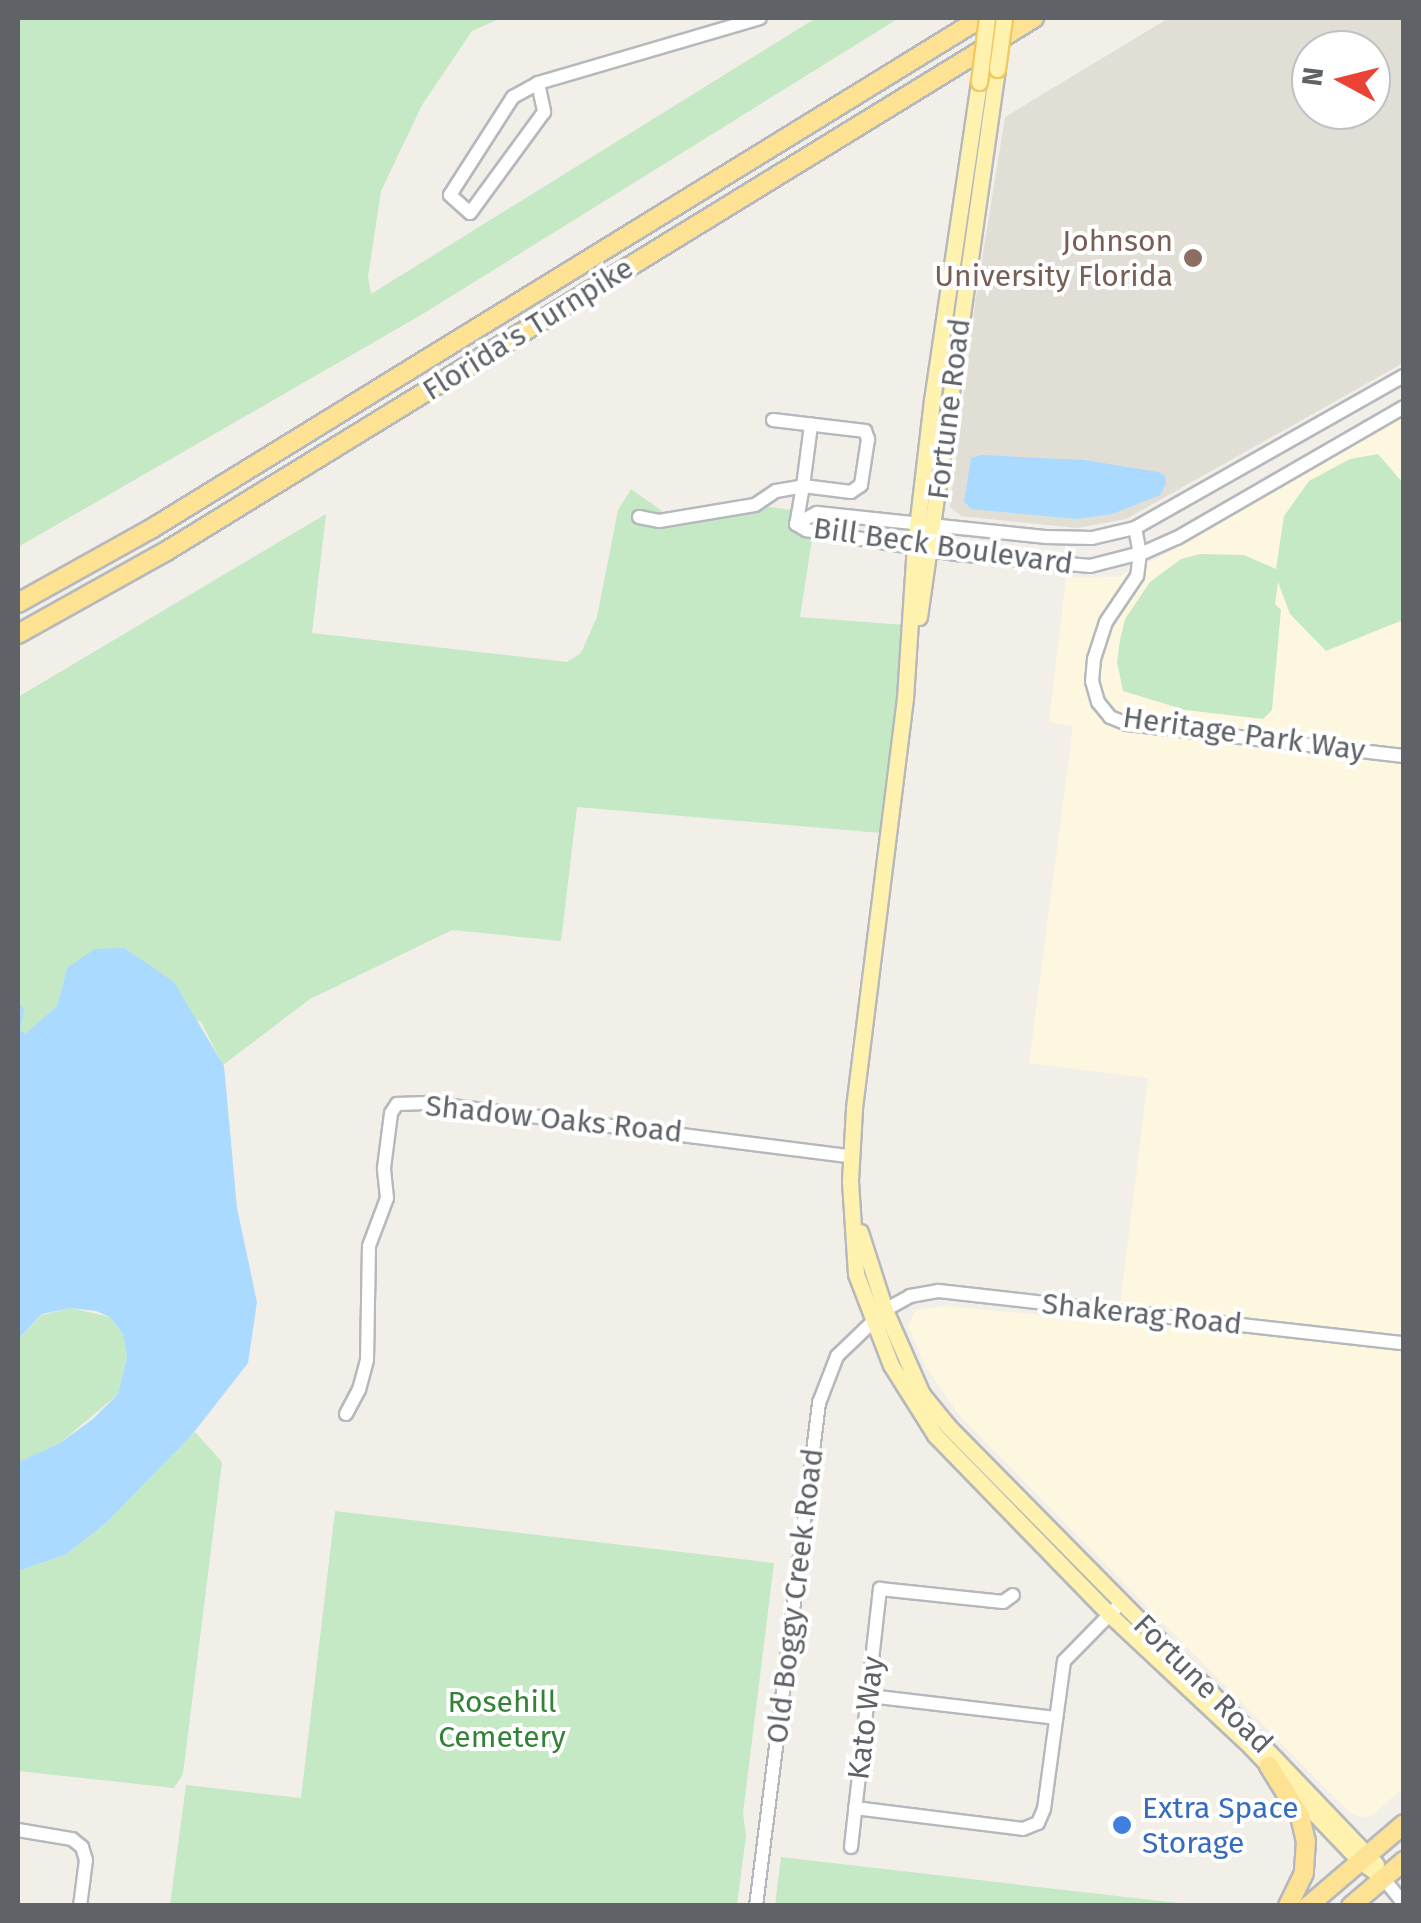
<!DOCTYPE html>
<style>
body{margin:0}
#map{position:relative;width:1421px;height:1923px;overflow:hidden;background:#f1efe8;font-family:"Fira Sans",sans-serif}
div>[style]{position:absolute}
.commercial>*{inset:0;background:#fef7e0}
.education>*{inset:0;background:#e1ded6}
.green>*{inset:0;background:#c5e8c5}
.water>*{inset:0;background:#aadaff}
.roads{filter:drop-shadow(2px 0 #b5b8bc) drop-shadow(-2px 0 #b5b8bc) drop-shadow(0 2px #b5b8bc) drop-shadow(0 -2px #b5b8bc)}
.minor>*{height:12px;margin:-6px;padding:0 6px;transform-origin:6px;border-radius:6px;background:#fff}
.major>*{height:15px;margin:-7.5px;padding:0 7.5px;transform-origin:7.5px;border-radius:7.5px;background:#fff2af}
.highway>*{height:18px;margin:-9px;padding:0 9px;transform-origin:9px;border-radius:9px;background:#fde293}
.bridges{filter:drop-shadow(2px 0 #f2c960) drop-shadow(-2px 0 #f2c960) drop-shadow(0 2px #f2c960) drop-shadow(0 -2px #f2c960)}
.major-bridge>*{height:15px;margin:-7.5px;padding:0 7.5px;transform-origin:7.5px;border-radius:7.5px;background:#fff2af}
.dots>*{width:28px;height:28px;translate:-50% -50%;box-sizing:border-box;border:5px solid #fff;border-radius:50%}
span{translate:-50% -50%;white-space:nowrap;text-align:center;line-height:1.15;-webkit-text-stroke:8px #fff;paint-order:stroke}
.education-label{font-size:30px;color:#785e54}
.right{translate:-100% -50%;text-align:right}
.street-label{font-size:30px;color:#5f6368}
.park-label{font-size:30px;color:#348238}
.shop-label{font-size:30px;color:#366cbe}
.left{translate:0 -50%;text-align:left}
.frame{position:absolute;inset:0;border:20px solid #5f6368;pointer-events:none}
.north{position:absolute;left:1291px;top:30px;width:100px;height:100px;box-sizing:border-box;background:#fff;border:2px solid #bfc1c3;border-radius:50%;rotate:277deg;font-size:28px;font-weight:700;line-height:40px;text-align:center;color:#5f6368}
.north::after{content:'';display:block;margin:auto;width:35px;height:45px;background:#ea4335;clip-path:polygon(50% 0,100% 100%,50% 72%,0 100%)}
</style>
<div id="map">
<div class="commercial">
<i style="clip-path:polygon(1403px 415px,1403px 1788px,1371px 1816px,1361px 1817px,1348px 1811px,959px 1415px,926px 1367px,908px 1326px,916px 1310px,946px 1306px,1118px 1322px,1148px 1078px,1029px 1063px,1073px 726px,1049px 722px,1066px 578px,1118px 577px,1162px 556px)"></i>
</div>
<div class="education">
<i style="clip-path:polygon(evenodd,1169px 18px,1403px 18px,1403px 363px,1126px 519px,1077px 528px,961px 516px,950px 507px,975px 303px,1005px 117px,1169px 18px,1311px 50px,1371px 50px,1371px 110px,1311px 110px,1311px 50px)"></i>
</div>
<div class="green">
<i style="clip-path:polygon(18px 18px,501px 18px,472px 31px,422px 105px,381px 191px,368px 277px,371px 294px,816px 18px,899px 18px,421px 315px,18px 547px)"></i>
<i style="clip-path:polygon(1378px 454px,1403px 483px,1403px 620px,1326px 651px,1290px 614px,1278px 582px,1275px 604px,1281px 610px,1272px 710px,1263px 719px,1185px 710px,1123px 691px,1117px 662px,1120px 640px,1125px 619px,1150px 582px,1181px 559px,1200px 554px,1244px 555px,1276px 569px,1284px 516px,1309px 481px,1350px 459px)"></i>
<i style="clip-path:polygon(631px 489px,662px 511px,659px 516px,635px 512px,633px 521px,660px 526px,755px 512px,763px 506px,792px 510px,790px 528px,801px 530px,803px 512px,816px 513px,800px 617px,905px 625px,881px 833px,577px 807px,561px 941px,452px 930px,310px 999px,223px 1065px,201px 1022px,67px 968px,57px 1006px,25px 1035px,20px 1030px,18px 697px,326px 514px,312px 633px,567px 662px,581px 653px,597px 617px,618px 510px)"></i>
<i style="clip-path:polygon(71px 1308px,110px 1317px,123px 1334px,127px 1357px,118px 1394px,60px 1443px,18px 1462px,18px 1339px,42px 1315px)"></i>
<i style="clip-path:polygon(195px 1432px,222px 1462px,183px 1774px,174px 1788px,18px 1771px,18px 1571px,65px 1555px,105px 1524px)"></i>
<i style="clip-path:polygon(335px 1511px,774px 1563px,743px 1813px,746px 1836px,737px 1905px,170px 1905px,186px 1785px,301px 1798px)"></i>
<i style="clip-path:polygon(781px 1857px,1047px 1888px,1196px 1905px,775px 1905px)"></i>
</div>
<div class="water">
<i style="clip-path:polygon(982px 455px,1084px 460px,1158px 472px,1165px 476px,1166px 484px,1160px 495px,1112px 514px,1076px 519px,972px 509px,964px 502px,971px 458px)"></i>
<i style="clip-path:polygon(124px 948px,174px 982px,224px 1066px,237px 1208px,257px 1302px,248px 1363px,191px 1436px,105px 1524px,65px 1555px,18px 1571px,18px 1462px,60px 1443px,93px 1419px,118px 1394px,127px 1357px,123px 1334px,110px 1317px,96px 1311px,71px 1308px,42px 1314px,18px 1339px,18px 1002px,24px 1009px,20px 1030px,25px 1034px,57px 1006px,67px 968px,95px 949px)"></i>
</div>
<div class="roads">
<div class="minor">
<i style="left:538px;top:83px;width:30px;rotate:78deg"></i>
<i style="left:544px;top:112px;width:125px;rotate:126.2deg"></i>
<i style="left:470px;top:213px;width:27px;rotate:-138deg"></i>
<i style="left:450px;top:195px;width:117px;rotate:-57.3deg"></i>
<i style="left:513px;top:97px;width:29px;rotate:-29deg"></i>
<i style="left:538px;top:83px;width:231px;rotate:-16.3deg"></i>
<i style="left:773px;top:420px;width:93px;rotate:6.8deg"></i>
<i style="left:865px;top:431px;width:9px;rotate:69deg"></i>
<i style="left:868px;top:439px;width:47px;rotate:98.7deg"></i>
<i style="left:861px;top:485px;width:12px;rotate:145deg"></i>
<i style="left:851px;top:492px;width:48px;rotate:-172.9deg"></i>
<i style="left:803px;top:486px;width:39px;rotate:100deg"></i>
<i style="left:639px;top:517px;width:20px;rotate:11deg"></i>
<i style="left:659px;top:521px;width:97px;rotate:-9.5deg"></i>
<i style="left:755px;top:505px;width:25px;rotate:-34deg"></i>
<i style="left:776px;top:491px;width:27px;rotate:-10deg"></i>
<i style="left:803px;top:486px;width:62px;rotate:-82.5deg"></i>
<i style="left:796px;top:524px;width:24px;rotate:-28deg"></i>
<i style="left:817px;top:513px;width:231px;rotate:6deg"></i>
<i style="left:1047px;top:537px;width:45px;rotate:1.3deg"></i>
<i style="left:1092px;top:538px;width:44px;rotate:-13.1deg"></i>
<i style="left:1135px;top:528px;width:309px;rotate:-29.5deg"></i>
<i style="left:796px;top:524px;width:12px;rotate:31deg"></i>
<i style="left:806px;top:530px;width:152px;rotate:9.1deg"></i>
<i style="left:956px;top:554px;width:135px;rotate:5.1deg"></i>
<i style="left:1090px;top:566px;width:57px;rotate:-14.3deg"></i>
<i style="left:1145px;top:552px;width:35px;rotate:-24deg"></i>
<i style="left:1177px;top:538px;width:262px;rotate:-30deg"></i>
<i style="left:1135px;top:528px;width:25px;rotate:79deg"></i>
<i style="left:1140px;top:553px;width:23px;rotate:97deg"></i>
<i style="left:1137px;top:576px;width:55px;rotate:124deg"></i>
<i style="left:1106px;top:622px;width:39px;rotate:108deg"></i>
<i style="left:1094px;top:659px;width:22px;rotate:95deg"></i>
<i style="left:1092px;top:681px;width:22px;rotate:74deg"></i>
<i style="left:1098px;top:702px;width:19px;rotate:51deg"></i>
<i style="left:1110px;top:717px;width:18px;rotate:22deg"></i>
<i style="left:1127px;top:724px;width:279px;rotate:6.6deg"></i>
<i style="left:346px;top:1414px;width:27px;rotate:-62deg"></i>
<i style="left:359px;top:1390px;width:31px;rotate:-75deg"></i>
<i style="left:367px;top:1360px;width:114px;rotate:-89deg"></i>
<i style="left:369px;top:1246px;width:51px;rotate:-69.4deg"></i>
<i style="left:387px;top:1198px;width:30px;rotate:-96deg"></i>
<i style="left:384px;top:1168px;width:55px;rotate:-82.7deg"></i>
<i style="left:391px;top:1113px;width:11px;rotate:-56deg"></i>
<i style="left:397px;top:1104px;width:31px;rotate:-2deg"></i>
<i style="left:428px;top:1103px;width:425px;rotate:7.2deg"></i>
<i style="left:869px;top:1696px;width:188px;rotate:6.7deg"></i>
<i style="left:855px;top:1808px;width:169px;rotate:7.1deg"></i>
<i style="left:1023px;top:1829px;width:16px;rotate:-22deg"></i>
<i style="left:1038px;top:1823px;width:15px;rotate:-67deg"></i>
<i style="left:1044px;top:1809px;width:149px;rotate:-82.3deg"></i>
<i style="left:1064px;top:1661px;width:74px;rotate:-45.5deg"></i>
<i style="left:18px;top:1830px;width:55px;rotate:9.5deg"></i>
<i style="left:72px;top:1839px;width:13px;rotate:39deg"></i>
<i style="left:82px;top:1847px;width:14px;rotate:73deg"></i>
<i style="left:86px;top:1860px;width:46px;rotate:97.4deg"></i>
<i style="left:851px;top:1847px;width:260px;rotate:-83.6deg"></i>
<i style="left:880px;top:1589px;width:124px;rotate:6deg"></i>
<i style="left:1003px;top:1602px;width:12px;rotate:-35deg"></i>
<i style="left:1383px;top:1878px;width:33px;rotate:51deg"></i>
<i style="left:756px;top:1906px;width:507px;rotate:-82.86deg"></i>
<i style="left:819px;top:1403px;width:50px;rotate:-69deg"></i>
<i style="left:837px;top:1356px;width:66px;rotate:-43.8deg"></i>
<i style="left:885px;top:1310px;width:29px;rotate:-29deg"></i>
<i style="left:910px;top:1296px;width:28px;rotate:-10deg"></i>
<i style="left:938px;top:1291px;width:469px;rotate:6.4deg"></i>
</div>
<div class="major">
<i style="left:979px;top:82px;width:321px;rotate:98.4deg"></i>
<i style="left:932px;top:400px;width:145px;rotate:96.7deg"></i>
<i style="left:915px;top:544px;width:154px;rotate:93.7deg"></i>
<i style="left:905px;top:698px;width:414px;rotate:97.1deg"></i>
<i style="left:854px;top:1109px;width:72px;rotate:93.2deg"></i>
<i style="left:850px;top:1181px;width:93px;rotate:86.3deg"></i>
<i style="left:856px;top:1274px;width:97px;rotate:69deg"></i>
<i style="left:891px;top:1365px;width:83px;rotate:57.8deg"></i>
<i style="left:935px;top:1435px;width:250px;rotate:45.8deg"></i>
<i style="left:1109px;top:1614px;width:195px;rotate:43.1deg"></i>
<i style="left:1251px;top:1747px;width:158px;rotate:46.3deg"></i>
<i style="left:1360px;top:1861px;width:29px;rotate:36deg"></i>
<i style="left:919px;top:617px;width:554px;rotate:-81.9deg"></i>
<i style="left:860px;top:1232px;width:82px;rotate:72.2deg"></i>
<i style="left:885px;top:1310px;width:92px;rotate:66.2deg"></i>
<i style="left:922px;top:1394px;width:41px;rotate:50.9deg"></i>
<i style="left:948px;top:1426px;width:427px;rotate:45.4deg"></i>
<i style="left:1264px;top:1747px;width:162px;rotate:46.3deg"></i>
</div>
<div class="highway">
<i style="left:18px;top:603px;width:152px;rotate:-29.1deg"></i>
<i style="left:151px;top:529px;width:975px;rotate:-31.62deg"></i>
<i style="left:18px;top:634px;width:168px;rotate:-29.2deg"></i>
<i style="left:165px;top:552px;width:1020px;rotate:-31.57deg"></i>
<i style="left:1269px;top:1766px;width:59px;rotate:58.2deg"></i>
<i style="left:1300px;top:1816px;width:26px;rotate:77deg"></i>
<i style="left:1306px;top:1841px;width:32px;rotate:94deg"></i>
<i style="left:1304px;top:1873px;width:37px;rotate:116deg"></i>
<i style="left:1308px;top:1906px;width:126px;rotate:-40.5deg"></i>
<i style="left:1351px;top:1906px;width:70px;rotate:-40.3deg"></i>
</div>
</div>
<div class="bridges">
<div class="major-bridge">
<i style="left:997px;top:69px;width:51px;rotate:-82.2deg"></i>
<i style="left:979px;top:82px;width:64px;rotate:-82.9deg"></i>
</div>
</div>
<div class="dots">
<i style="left:1193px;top:258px;background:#8d6e63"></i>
<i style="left:1122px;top:1825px;background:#3f7fe0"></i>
</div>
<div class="education-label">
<span class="right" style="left:1173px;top:258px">Johnson<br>University Florida</span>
</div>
<div class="street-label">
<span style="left:528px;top:329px;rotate:-32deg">Florida's Turnpike</span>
<span style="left:949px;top:409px;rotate:-83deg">Fortune Road</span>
<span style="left:943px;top:546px;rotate:8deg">Bill Beck Boulevard</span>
<span style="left:1244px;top:734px;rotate:8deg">Heritage Park Way</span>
<span style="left:554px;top:1119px;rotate:6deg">Shadow Oaks Road</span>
<span style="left:1142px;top:1314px;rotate:6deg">Shakerag Road</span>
<span style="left:795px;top:1596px;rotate:-83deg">Old Boggy Creek Road</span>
<span style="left:1203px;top:1684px;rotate:45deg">Fortune Road</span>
<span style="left:866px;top:1718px;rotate:-83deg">Kato Way</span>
</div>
<div class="park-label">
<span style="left:502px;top:1719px">Rosehill<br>Cemetery</span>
</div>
<div class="shop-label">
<span class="left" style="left:1142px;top:1825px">Extra Space<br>Storage</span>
</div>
<div class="frame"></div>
<div class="north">N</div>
</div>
